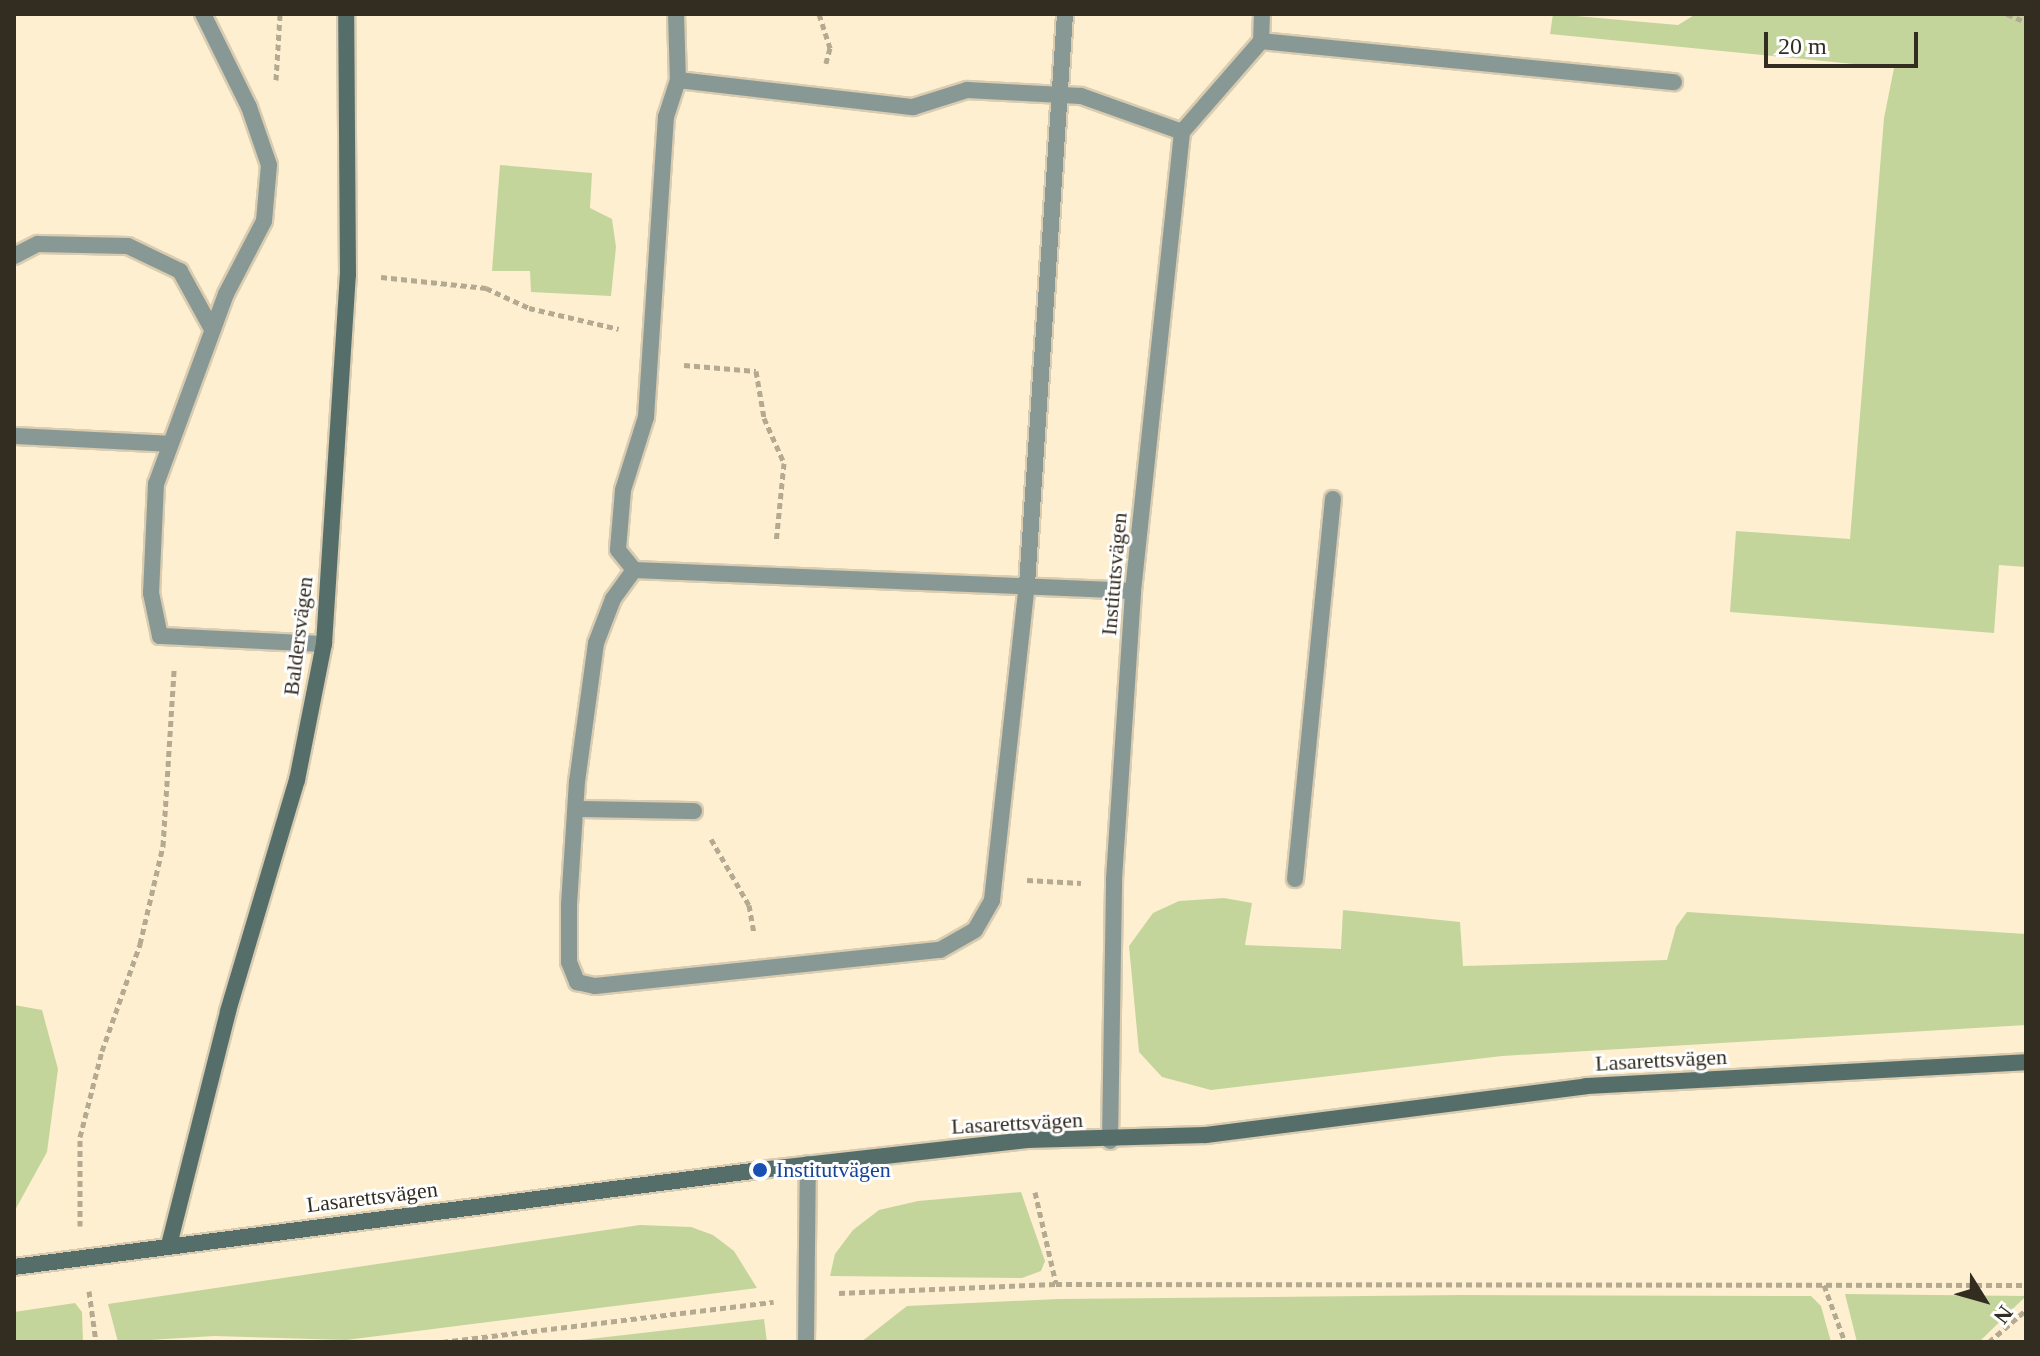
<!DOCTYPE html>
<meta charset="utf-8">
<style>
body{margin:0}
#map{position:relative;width:2040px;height:1356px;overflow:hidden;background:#feefd0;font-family:Georgia,serif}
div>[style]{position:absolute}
.green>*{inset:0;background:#c4d59c}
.path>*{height:5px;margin-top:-2.5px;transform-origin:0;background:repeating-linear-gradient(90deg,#b4a991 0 6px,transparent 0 10px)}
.roads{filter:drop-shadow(2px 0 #d9ccb0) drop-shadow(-2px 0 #d9ccb0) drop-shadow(0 2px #d9ccb0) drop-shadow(0 -2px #d9ccb0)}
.lane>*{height:16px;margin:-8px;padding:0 8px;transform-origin:8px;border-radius:8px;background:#889895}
.street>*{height:16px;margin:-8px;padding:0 8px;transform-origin:8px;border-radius:8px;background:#889895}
.secondary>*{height:16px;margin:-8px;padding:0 8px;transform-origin:8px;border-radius:8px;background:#566e6a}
.dots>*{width:22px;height:22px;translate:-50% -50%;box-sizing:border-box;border:4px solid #fefefe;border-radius:50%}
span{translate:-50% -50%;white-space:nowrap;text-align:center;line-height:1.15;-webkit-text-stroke:6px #fefefe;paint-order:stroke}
.street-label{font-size:22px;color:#332d21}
.transit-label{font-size:22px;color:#164399}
.left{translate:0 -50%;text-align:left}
.frame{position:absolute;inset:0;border:16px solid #332d21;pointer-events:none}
.north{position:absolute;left:1944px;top:1260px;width:80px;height:80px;-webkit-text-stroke:6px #fefefe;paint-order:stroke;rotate:127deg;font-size:22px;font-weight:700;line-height:32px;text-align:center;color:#332d21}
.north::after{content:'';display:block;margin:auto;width:28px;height:36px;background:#332d21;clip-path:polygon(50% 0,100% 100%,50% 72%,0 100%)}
.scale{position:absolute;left:1764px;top:32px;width:154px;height:36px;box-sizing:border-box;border:4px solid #332d21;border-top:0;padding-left:10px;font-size:24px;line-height:28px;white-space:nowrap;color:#332d21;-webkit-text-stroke:6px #fefefe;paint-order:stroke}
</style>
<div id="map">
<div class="green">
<i style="clip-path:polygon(1553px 14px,1678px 25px,1696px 14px,2026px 14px,2026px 567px,1999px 565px,1994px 633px,1730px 612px,1736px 531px,1850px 539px,1884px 118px,1894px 68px,1550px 34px)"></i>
<i style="clip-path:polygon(500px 165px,592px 173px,590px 208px,612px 219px,616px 247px,611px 296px,531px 292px,530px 271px,492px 271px)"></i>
<i style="clip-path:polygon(1224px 898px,1252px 903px,1245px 945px,1341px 949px,1343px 910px,1460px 922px,1463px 966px,1667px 960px,1676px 927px,1687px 912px,2026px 934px,2026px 1025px,1502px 1056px,1211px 1090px,1162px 1077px,1139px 1052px,1129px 946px,1153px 913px,1179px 901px)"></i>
<i style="clip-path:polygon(14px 1005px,42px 1010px,58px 1069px,47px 1152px,14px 1212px)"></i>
<i style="clip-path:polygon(1021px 1192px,1045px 1261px,1041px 1271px,1022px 1278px,830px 1276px,835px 1254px,853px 1230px,879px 1210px,918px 1201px)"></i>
<i style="clip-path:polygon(640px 1225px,691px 1227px,713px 1235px,734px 1251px,757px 1288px,346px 1340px,214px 1336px,118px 1342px,108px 1304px)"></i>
<i style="clip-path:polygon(1845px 1294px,2026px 1296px,1979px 1342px,1857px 1342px)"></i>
<i style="clip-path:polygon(1461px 1295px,1811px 1296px,1821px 1306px,1831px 1342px,861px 1342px,907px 1306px,1058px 1299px)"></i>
<i style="clip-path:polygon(75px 1303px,82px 1312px,83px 1342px,14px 1342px,14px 1312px)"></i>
<i style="clip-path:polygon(764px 1319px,767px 1342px,563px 1342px)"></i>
</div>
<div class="path">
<i style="left:819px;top:14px;width:36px;rotate:72deg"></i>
<i style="left:830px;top:48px;width:16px;rotate:105deg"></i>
<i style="left:2007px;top:14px;width:21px;rotate:23deg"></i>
<i style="left:276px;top:80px;width:66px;rotate:-86.5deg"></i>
<i style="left:381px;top:277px;width:106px;rotate:6deg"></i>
<i style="left:486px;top:288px;width:47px;rotate:24.9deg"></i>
<i style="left:529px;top:308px;width:92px;rotate:13.1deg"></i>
<i style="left:684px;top:365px;width:72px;rotate:4.8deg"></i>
<i style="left:756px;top:371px;width:48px;rotate:80.3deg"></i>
<i style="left:764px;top:418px;width:49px;rotate:66deg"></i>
<i style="left:784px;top:463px;width:80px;rotate:95.7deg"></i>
<i style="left:711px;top:839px;width:76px;rotate:60.1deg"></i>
<i style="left:749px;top:905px;width:29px;rotate:80deg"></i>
<i style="left:1027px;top:880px;width:54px;rotate:3.2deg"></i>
<i style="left:1035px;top:1192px;width:94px;rotate:77.1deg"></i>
<i style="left:80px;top:1226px;width:89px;rotate:-90deg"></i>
<i style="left:80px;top:1137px;width:89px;rotate:-75.7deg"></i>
<i style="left:102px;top:1051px;width:114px;rotate:-70.4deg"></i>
<i style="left:140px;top:944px;width:101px;rotate:-76.8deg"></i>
<i style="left:163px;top:846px;width:177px;rotate:-86.4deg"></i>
<i style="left:1824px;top:1285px;width:61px;rotate:69.8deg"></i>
<i style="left:89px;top:1291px;width:51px;rotate:82.2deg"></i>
<i style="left:839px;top:1293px;width:217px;rotate:-2.4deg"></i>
<i style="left:1056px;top:1284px;width:970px;rotate:0.06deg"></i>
<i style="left:442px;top:1342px;width:334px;rotate:-6.9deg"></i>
<i style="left:1989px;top:1342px;width:49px;rotate:-40.9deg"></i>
</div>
<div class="roads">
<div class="lane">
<i style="left:203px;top:14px;width:104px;rotate:63.7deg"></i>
<i style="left:249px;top:107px;width:61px;rotate:71deg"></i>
<i style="left:269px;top:165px;width:56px;rotate:95.1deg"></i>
<i style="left:264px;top:221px;width:82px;rotate:117.5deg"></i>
<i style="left:226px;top:294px;width:202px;rotate:110.2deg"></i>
<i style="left:156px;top:484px;width:109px;rotate:92.6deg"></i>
<i style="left:151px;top:593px;width:44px;rotate:78.2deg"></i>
<i style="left:160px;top:636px;width:164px;rotate:2.8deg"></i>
<i style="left:676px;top:14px;width:66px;rotate:88.3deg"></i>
<i style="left:678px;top:80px;width:38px;rotate:108deg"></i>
<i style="left:666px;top:116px;width:302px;rotate:93.8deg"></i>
<i style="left:646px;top:417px;width:77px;rotate:107.5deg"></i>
<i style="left:623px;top:490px;width:60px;rotate:94.8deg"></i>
<i style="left:618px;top:550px;width:26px;rotate:51deg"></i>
<i style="left:634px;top:570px;width:499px;rotate:2.4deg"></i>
<i style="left:1262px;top:14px;width:27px;rotate:92deg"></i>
<i style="left:1261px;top:41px;width:415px;rotate:5.7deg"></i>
<i style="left:678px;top:80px;width:237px;rotate:6.6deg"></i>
<i style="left:913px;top:107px;width:57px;rotate:-17.5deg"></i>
<i style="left:967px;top:90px;width:114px;rotate:3deg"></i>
<i style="left:1081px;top:96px;width:107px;rotate:19.6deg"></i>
<i style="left:14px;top:256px;width:27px;rotate:-27deg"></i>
<i style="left:38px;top:244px;width:90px;rotate:1.3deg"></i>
<i style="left:128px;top:246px;width:58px;rotate:25.7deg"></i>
<i style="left:180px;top:271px;width:66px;rotate:61.1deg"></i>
<i style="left:14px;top:436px;width:156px;rotate:2.9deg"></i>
<i style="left:634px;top:570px;width:36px;rotate:126deg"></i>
<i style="left:613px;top:599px;width:47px;rotate:111.1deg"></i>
<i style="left:596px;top:643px;width:139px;rotate:97.8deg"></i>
<i style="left:577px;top:781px;width:125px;rotate:93.7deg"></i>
<i style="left:569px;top:906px;width:56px;rotate:90deg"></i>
<i style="left:569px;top:962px;width:22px;rotate:68deg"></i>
<i style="left:577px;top:982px;width:18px;rotate:13deg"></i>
<i style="left:595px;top:986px;width:347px;rotate:-6deg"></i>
<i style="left:940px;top:950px;width:40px;rotate:-29.7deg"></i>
<i style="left:975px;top:930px;width:34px;rotate:-60deg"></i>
<i style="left:992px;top:900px;width:317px;rotate:-83.7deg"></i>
<i style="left:1027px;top:585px;width:572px;rotate:-86.19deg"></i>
<i style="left:576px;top:809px;width:118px;rotate:1deg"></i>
<i style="left:1295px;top:879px;width:382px;rotate:-84.3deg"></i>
</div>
<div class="street">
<i style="left:1110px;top:1141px;width:262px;rotate:-89.1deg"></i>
<i style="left:1114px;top:879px;width:289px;rotate:-86.2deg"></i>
<i style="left:1133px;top:591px;width:462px;rotate:-83.9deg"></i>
<i style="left:1182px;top:132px;width:121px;rotate:-49deg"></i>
<i style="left:806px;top:1342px;width:178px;rotate:-89.4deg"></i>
</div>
<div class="secondary">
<i style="left:169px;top:1245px;width:241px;rotate:-75.8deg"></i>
<i style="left:228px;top:1011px;width:241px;rotate:-73.4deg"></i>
<i style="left:297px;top:780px;width:139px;rotate:-78.8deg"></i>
<i style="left:324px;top:644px;width:370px;rotate:-86.3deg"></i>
<i style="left:348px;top:275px;width:261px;rotate:-90.4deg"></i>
<i style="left:14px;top:1267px;width:752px;rotate:-7.41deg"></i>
<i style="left:760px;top:1170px;width:269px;rotate:-6.4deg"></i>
<i style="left:1027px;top:1140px;width:179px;rotate:-1.6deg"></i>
<i style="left:1206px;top:1135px;width:383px;rotate:-7.3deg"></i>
<i style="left:1586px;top:1086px;width:441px;rotate:-3.1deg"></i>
</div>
</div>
<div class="dots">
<i style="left:760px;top:1170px;background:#1a4fb4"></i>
</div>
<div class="street-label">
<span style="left:1114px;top:574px;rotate:-85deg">Institutsvägen</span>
<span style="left:298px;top:636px;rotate:-83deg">Baldersvägen</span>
<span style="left:1661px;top:1060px;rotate:-3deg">Lasarettsvägen</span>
<span style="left:1017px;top:1123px;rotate:-3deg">Lasarettsvägen</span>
<span style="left:372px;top:1197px;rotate:-7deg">Lasarettsvägen</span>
</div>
<div class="transit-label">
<span class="left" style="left:776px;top:1170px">Institutvägen</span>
</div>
<div class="frame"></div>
<div class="north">N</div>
<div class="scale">20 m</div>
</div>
